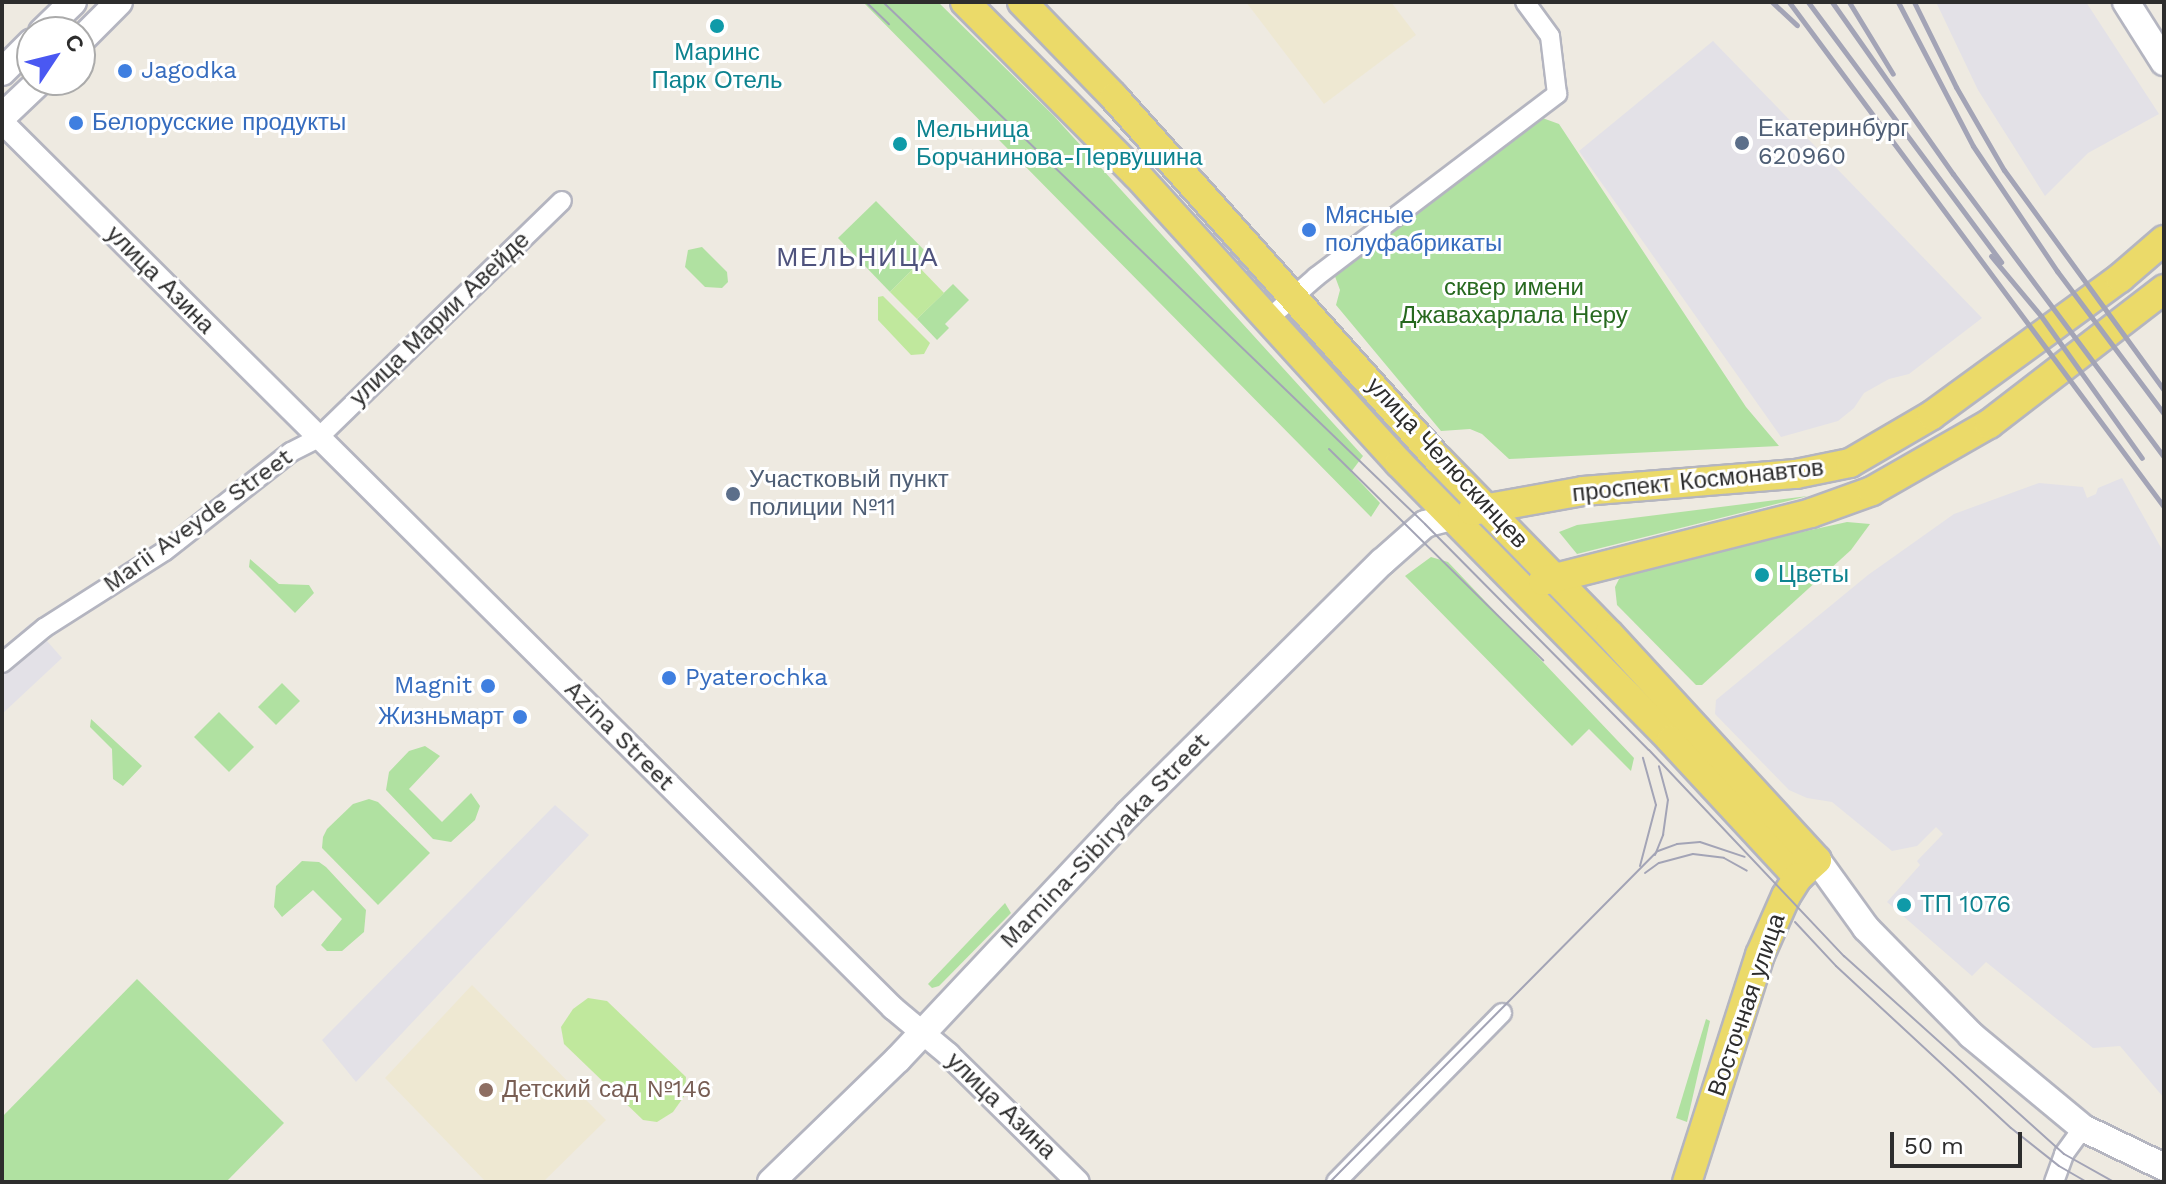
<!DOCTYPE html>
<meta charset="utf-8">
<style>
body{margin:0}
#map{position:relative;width:2166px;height:1184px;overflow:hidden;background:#eeeae1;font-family:"Work Sans",sans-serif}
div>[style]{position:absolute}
.industrial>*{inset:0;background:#e3e1e7}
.education>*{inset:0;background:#eee8d2}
.green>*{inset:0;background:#b0e1a1}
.pitch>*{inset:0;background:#c0e89d}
.roads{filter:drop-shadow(2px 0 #b4b5c0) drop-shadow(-2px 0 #b4b5c0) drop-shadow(0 2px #b4b5c0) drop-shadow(0 -2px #b4b5c0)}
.minor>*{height:18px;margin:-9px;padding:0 9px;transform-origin:9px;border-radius:9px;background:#fff}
.tertiary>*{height:22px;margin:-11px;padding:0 11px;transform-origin:11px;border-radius:11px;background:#fff}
.secondary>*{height:26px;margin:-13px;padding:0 13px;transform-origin:13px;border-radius:13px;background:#fff}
.primary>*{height:28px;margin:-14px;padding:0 14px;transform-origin:14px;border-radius:14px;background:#ebda69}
.tram>*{height:2px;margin:-1px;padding:0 1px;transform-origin:1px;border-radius:1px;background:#a3a4b6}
.rail>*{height:5px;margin:-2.5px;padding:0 2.5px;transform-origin:2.5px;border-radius:2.5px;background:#a3a4b6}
.dots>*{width:22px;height:22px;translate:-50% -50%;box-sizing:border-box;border:4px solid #fff;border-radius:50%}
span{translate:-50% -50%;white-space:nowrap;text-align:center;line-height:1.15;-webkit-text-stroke:6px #fff;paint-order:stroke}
.culture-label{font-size:24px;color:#0d838f}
.left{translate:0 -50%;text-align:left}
.shop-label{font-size:24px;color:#366cbe}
.right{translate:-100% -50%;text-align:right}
.service-label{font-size:24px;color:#4e5e75}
.street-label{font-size:24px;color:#2d2d2d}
.park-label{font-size:24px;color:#27691f}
.education-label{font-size:24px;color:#785e54}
.neighbourhood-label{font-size:26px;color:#4f537d;letter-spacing:2px}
.frame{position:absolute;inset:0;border:4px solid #2d2d2d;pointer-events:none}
.north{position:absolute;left:16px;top:16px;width:80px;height:80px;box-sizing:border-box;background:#fff;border:2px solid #ababab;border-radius:50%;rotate:55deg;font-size:22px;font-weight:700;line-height:32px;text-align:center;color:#2d2d2d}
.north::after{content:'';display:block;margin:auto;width:28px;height:36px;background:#4a58f2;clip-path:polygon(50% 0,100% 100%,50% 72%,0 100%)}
.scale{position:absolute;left:1890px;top:1132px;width:132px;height:36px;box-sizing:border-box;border:4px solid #2d2d2d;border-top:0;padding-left:10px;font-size:24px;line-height:28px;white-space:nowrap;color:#2d2d2d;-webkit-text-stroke:6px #fff;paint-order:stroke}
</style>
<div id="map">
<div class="industrial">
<i style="clip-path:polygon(1936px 2px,2086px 2px,2159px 114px,2088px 153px,2045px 196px,1978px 90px)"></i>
<i style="clip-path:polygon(1713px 41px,1982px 318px,1909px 374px,1889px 379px,1864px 393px,1854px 408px,1838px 421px,1781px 437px,1579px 151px)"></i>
<i style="clip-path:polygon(2122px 478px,2164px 553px,2164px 1098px,2120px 1046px,2093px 1048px,1986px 962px,1972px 976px,1887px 902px,1920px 865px,1917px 861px,1943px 834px,1936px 827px,1917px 846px,1892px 851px,1832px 802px,1807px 798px,1789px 790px,1715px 714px,1716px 700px,1868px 575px,1954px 514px,2039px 483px,2083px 487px,2087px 498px,2096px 494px,2098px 488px)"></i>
<i style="clip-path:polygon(31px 623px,62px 658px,2px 714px,2px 648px)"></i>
<i style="clip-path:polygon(555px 805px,589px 835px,356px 1082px,322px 1040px)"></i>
</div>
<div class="education">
<i style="clip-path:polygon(1246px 2px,1391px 2px,1416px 35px,1324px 104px)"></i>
<i style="clip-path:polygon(472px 985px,606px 1120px,543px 1182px,486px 1182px,385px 1078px)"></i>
</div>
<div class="green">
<i style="clip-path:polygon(863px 2px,938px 2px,1053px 115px,1363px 456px,1351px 472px,1380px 503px,1371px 517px)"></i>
<i style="clip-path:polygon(1537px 116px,1559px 124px,1746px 407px,1779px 446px,1509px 459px,1482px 434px,1470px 429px,1441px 431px,1336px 305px,1340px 290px,1333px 271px,1358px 251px,1367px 251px,1399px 226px,1401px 216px)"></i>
<i style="clip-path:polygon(876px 201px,928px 254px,890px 292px,838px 238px)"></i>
<i style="clip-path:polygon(702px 247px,727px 272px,728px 282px,722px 288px,705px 287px,685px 267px,688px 250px)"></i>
<i style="clip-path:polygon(953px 284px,969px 300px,945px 324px,949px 328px,937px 340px,917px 319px)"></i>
<i style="clip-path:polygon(1808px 496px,1577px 554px,1559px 532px,1577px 525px)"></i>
<i style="clip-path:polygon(1847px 522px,1870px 524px,1851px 550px,1702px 685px,1696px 685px,1617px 605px,1615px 587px,1619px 579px,1634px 569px)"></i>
<i style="clip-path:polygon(1431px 557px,1448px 562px,1634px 758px,1631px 771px,1589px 729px,1572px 746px,1405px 576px)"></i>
<i style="clip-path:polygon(250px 559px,279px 584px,309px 585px,314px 593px,295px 613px,249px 567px)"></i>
<i style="clip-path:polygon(282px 683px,300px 701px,276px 725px,258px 707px)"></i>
<i style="clip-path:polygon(219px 712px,254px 747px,229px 772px,194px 737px)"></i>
<i style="clip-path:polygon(91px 719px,142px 766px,123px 786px,113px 779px,112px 749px,90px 727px)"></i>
<i style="clip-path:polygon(425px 746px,440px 756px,409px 789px,442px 822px,471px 793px,480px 806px,475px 820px,451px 842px,433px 839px,386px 790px,389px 772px,409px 751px)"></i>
<i style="clip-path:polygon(369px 799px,378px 802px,430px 853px,378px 905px,322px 848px,323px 837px,327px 829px,353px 804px)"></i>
<i style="clip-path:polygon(302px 861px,319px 862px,326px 867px,366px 910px,364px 932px,342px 951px,327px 951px,321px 945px,342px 919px,313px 890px,282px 917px,274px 907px,276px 886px)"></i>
<i style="clip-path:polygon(1005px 903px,1011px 913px,939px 986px,932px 988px,928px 984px)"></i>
<i style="clip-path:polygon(137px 979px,284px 1123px,226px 1182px,2px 1182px,2px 1117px)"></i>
<i style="clip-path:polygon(1706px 1019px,1710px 1021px,1687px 1122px,1676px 1118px)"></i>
</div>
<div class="pitch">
<i style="clip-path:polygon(917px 265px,944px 293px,917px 319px,890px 292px)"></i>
<i style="clip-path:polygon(883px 296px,930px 343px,924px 354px,911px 355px,878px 320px,878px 297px)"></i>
<i style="clip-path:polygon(588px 998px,607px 1001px,686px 1077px,685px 1095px,673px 1112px,657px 1122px,643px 1120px,564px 1044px,561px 1027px,573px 1009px)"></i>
</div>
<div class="roads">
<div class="minor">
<i style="left:1268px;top:319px;width:64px;rotate:-41.2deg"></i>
<i style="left:1316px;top:277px;width:303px;rotate:-37.2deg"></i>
<i style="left:1557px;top:94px;width:58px;rotate:-96.9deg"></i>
<i style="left:1550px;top:36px;width:42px;rotate:-126.3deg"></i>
<i style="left:2px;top:663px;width:55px;rotate:-39.8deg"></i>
<i style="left:44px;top:628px;width:143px;rotate:-32.5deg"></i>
<i style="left:165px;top:551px;width:160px;rotate:-38.2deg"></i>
<i style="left:291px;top:452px;width:30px;rotate:-27deg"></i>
<i style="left:318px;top:438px;width:340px;rotate:-44.2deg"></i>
<i style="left:1336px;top:1182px;width:237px;rotate:-45.5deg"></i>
<i style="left:2054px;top:1182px;width:30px;rotate:-70deg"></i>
<i style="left:2064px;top:1154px;width:32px;rotate:-54deg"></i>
</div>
<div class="tertiary">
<i style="left:2px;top:122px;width:1257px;rotate:44.84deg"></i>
<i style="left:893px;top:1008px;width:72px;rotate:39.9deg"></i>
<i style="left:948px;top:1054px;width:182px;rotate:44.6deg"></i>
</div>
<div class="secondary">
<i style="left:2126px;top:2px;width:71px;rotate:57.7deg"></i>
<i style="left:42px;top:32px;width:43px;rotate:-44.1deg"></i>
<i style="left:80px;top:41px;width:55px;rotate:-45deg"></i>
<i style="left:2px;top:72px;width:42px;rotate:-45deg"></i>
<i style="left:2px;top:117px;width:54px;rotate:-43.5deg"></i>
<i style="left:1817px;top:860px;width:84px;rotate:54.2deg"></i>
<i style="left:1866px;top:928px;width:150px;rotate:45.5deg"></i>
<i style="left:1971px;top:1035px;width:146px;rotate:39.7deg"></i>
<i style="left:2083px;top:1128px;width:90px;rotate:25.7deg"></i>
<i style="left:771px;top:1182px;width:177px;rotate:-44.1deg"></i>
<i style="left:898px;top:1059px;width:336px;rotate:-46.8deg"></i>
<i style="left:1128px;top:814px;width:358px;rotate:-44.8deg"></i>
<i style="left:1382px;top:562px;width:57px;rotate:-41.5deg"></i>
<i style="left:1425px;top:524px;width:27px;rotate:-15deg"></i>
</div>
<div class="primary">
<i style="left:965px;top:2px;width:244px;rotate:45.2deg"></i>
<i style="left:1137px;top:175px;width:389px;rotate:47.7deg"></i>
<i style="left:1399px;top:463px;width:388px;rotate:45.5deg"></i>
<i style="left:1671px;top:740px;width:187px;rotate:47.2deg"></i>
<i style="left:1022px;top:2px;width:132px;rotate:45.9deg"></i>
<i style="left:1114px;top:97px;width:486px;rotate:48.2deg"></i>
<i style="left:1438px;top:459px;width:245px;rotate:45.7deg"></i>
<i style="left:1609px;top:634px;width:307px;rotate:47.4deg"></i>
<i style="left:1817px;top:860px;width:25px;rotate:138deg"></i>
<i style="left:1798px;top:877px;width:22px;rotate:122deg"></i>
<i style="left:1786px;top:896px;width:64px;rotate:113.8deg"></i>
<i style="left:1760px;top:955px;width:238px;rotate:107.8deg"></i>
<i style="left:1472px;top:511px;width:113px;rotate:-10.2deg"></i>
<i style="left:1583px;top:491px;width:214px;rotate:-4.6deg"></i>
<i style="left:1796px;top:474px;width:55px;rotate:-11.5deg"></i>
<i style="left:1850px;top:463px;width:95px;rotate:-30.3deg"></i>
<i style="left:1932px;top:415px;width:233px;rotate:-36.1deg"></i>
<i style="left:2120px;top:278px;width:58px;rotate:-40.8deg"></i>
<i style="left:1543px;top:581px;width:276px;rotate:-14.2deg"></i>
<i style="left:1811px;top:513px;width:65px;rotate:-19.8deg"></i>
<i style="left:1872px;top:491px;width:135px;rotate:-29.8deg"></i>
<i style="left:1989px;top:424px;width:221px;rotate:-37.6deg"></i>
</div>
</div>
<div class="tram">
<i style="left:866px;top:2px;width:32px;rotate:44deg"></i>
<i style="left:883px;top:2px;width:752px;rotate:43.92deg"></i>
<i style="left:1425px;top:524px;width:318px;rotate:45.3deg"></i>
<i style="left:1649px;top:750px;width:284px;rotate:46.6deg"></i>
<i style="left:1844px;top:956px;width:296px;rotate:42deg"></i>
<i style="left:2064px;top:1154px;width:57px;rotate:29.2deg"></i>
<i style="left:1329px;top:449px;width:301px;rotate:44.6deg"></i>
<i style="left:1655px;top:855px;width:22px;rotate:-68deg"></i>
<i style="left:1663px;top:835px;width:35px;rotate:-82deg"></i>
<i style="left:1668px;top:800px;width:35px;rotate:-105deg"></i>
<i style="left:1640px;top:866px;width:63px;rotate:-75.3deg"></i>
<i style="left:1656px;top:805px;width:49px;rotate:-105.5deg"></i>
<i style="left:1645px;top:873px;width:17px;rotate:-36deg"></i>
<i style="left:1659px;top:863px;width:35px;rotate:-15deg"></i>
<i style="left:1693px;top:854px;width:31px;rotate:7deg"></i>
<i style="left:1724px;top:858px;width:26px;rotate:29deg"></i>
<i style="left:1795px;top:922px;width:60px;rotate:47deg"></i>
<i style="left:1836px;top:966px;width:238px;rotate:42.8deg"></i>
<i style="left:2011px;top:1128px;width:61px;rotate:38.4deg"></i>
<i style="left:2059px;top:1166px;width:32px;rotate:30deg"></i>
<i style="left:1330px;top:1182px;width:466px;rotate:-45.3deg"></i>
<i style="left:1658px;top:851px;width:20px;rotate:-20deg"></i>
<i style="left:1677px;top:844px;width:23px;rotate:-5deg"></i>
<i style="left:1700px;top:842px;width:47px;rotate:18.4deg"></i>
</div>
<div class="rail">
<i style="left:1772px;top:2px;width:34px;rotate:43deg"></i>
<i style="left:1789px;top:2px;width:629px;rotate:53.4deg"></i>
<i style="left:1808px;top:2px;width:324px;rotate:53.4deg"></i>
<i style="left:1832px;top:2px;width:210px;rotate:54.9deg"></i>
<i style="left:1953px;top:174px;width:353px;rotate:53.3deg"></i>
<i style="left:1849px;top:2px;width:84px;rotate:58.6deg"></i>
<i style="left:1898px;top:2px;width:162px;rotate:62.5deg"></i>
<i style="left:1973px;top:146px;width:151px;rotate:56.1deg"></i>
<i style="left:2057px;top:271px;width:179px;rotate:53.2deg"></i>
<i style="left:1914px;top:2px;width:95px;rotate:63.7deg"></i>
<i style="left:1956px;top:87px;width:96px;rotate:60deg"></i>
<i style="left:2004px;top:170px;width:272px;rotate:54deg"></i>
<i style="left:1991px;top:256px;width:78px;rotate:50.2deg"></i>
<i style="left:2041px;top:316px;width:174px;rotate:54.6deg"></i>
</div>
<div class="dots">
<i style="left:717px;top:26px;background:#0f9aa8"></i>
<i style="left:125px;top:71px;background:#3f7fe0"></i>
<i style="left:76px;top:123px;background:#3f7fe0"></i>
<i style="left:1742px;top:143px;background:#5c6f8a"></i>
<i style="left:900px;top:144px;background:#0f9aa8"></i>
<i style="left:1309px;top:230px;background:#3f7fe0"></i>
<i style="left:733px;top:494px;background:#5c6f8a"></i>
<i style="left:1762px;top:575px;background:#0f9aa8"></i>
<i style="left:669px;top:678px;background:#3f7fe0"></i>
<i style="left:488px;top:686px;background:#3f7fe0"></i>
<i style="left:520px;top:717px;background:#3f7fe0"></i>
<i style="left:1904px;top:905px;background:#0f9aa8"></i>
<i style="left:486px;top:1090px;background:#8d6e63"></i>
</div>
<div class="culture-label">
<span style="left:717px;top:67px">Маринс<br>Парк Отель</span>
<span class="left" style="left:916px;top:144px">Мельница<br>Борчанинова-Первушина</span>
<span class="left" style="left:1778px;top:575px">Цветы</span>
<span class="left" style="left:1920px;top:905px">ТП 1076</span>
</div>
<div class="shop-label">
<span class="left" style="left:141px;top:71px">Jagodka</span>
<span class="left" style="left:92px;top:123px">Белорусские продукты</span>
<span class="left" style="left:1325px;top:230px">Мясные<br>полуфабрикаты</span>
<span class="left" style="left:685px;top:678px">Pyaterochka</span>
<span class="right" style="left:472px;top:686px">Magnit</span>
<span class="right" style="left:504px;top:717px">Жизньмарт</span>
</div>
<div class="service-label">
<span class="left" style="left:1758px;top:143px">Екатеринбург<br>620960</span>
<span class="left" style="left:749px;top:494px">Участковый пункт<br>полиции №11</span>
</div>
<div class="street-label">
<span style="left:160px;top:280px;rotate:45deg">улица Азина</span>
<span style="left:440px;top:319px;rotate:-44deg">улица Марии Авейде</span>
<span style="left:1447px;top:463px;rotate:47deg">улица Челюскинцев</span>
<span style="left:1698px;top:481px;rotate:-6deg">проспект Космонавтов</span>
<span style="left:198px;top:521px;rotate:-36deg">Marii Aveyde Street</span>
<span style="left:619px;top:736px;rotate:45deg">Azina Street</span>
<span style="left:1105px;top:841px;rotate:-46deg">Mamina-Sibiryaka Street</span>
<span style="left:1747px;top:1005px;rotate:-71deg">Восточная улица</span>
<span style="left:1001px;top:1106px;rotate:44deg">улица Азина</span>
</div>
<div class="park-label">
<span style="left:1514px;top:302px">сквер имени<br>Джавахарлала Неру</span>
</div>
<div class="education-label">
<span class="left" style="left:502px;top:1090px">Детский сад №146</span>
</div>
<div class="neighbourhood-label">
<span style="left:858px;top:258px">МЕЛЬНИЦА</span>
</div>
<div class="frame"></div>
<div class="north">С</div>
<div class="scale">50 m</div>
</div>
